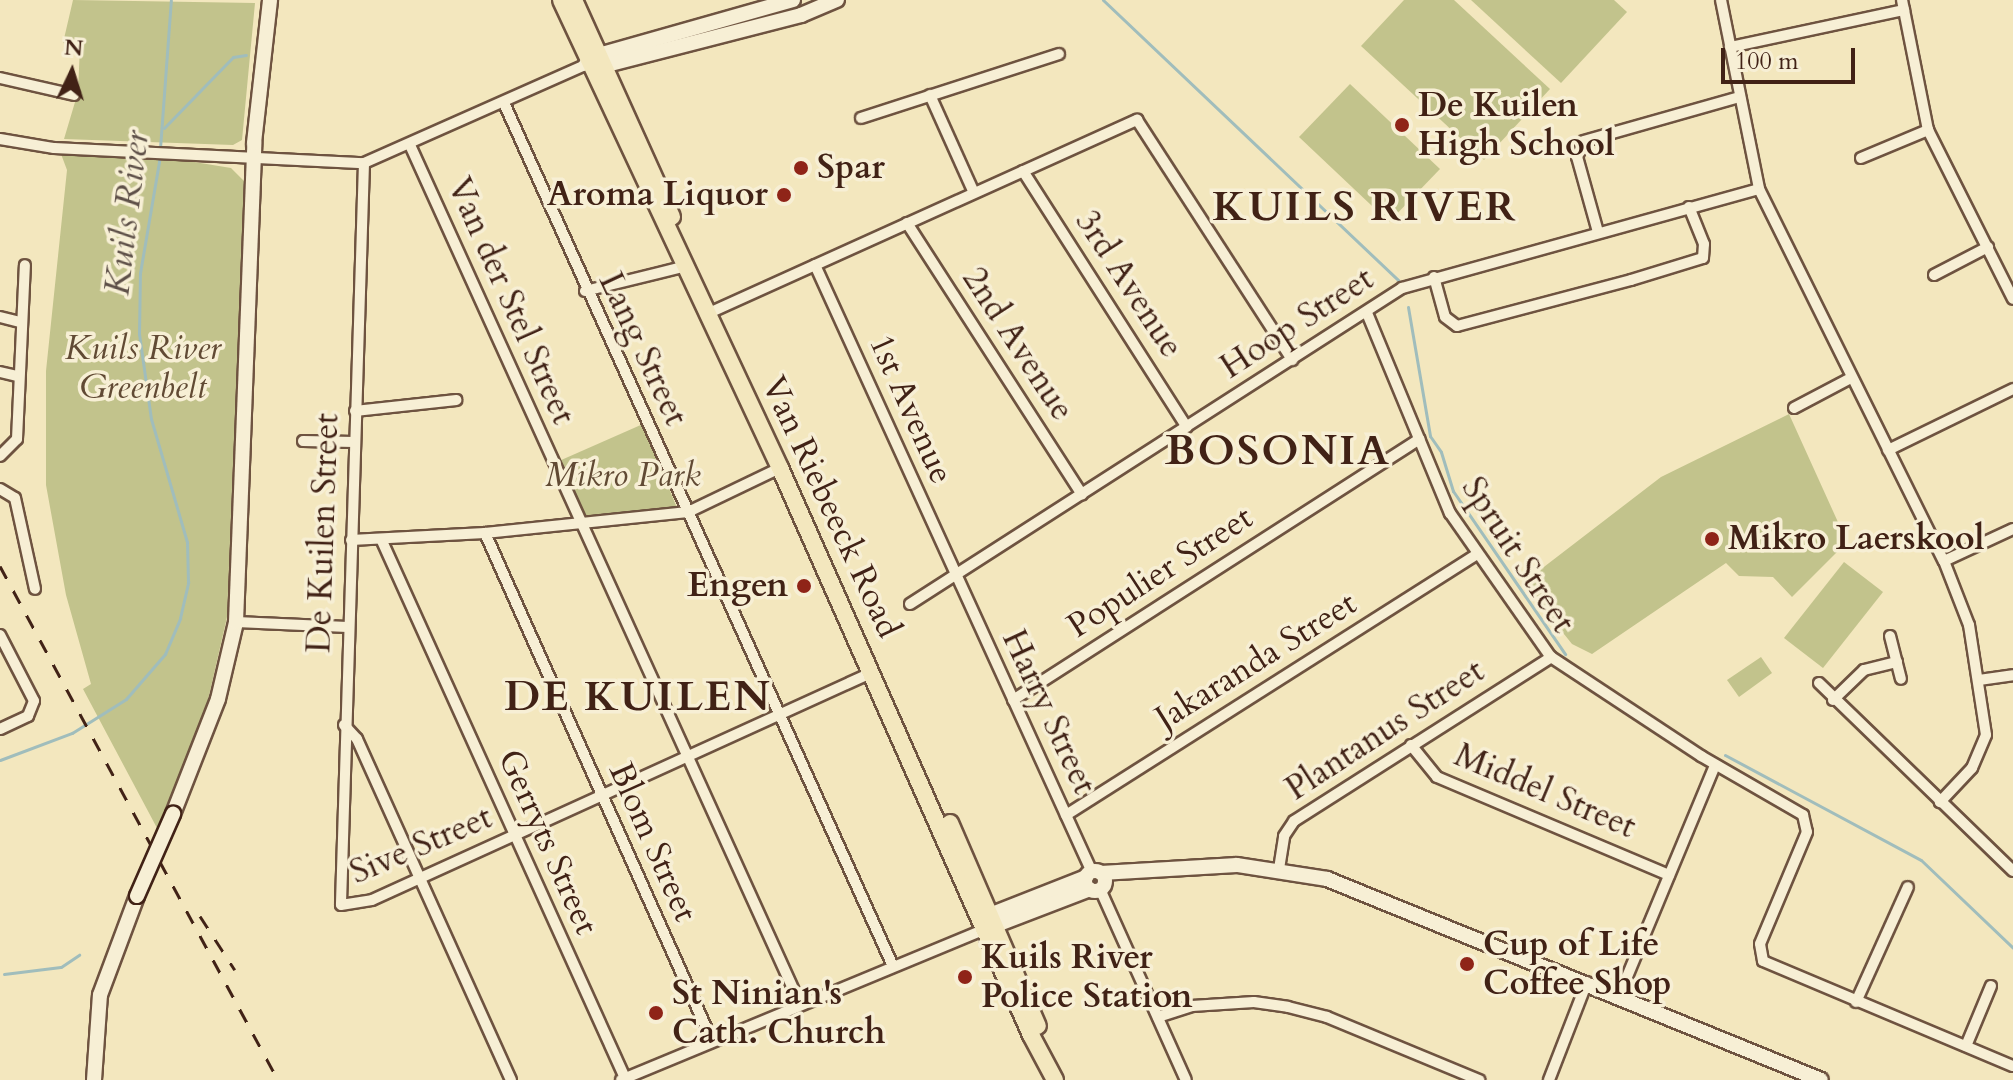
<!DOCTYPE html>
<style>
body{margin:0}
#map{position:relative;width:2013px;height:1080px;overflow:hidden;background:#f3e7be;font-family:Cardo,serif}
div>[style]{position:absolute}
.green>*{inset:0;background:#c2c38c}
.stream>*{height:3px;margin:-1.5px;padding:0 1.5px;transform-origin:1.5px;border-radius:1.5px;background:#a0bdbc}
.roads{filter:drop-shadow(2px 0 #6e5340) drop-shadow(-2px 0 #6e5340) drop-shadow(0 2px #6e5340) drop-shadow(0 -2px #6e5340)}
.street>*{height:10px;margin:-5px;padding:0 5px;transform-origin:5px;border-radius:5px;background:#f7efd5}
.secondary>*{height:14px;margin:-7px;padding:0 7px;transform-origin:7px;border-radius:7px;background:#f7efd5}
.secondary>.ring{margin:-7px;padding:0;box-sizing:content-box;background:none;border:14px solid #f7efd5;border-radius:50%}
.primary>*{height:16px;margin:-8px;padding:0 8px;transform-origin:8px;border-radius:8px;background:#f3e7be}
.rail>*{height:3px;margin-top:-1.5px;transform-origin:0;background:repeating-linear-gradient(90deg,#412216 0 14px,transparent 0 28px)}
.bridges{filter:drop-shadow(2px 0 #412216) drop-shadow(-2px 0 #412216) drop-shadow(0 2px #412216) drop-shadow(0 -2px #412216)}
.secondary-bridge>*{height:14px;margin:-7px;padding:0 7px;transform-origin:7px;border-radius:7px;background:#f7efd5}
.dots>*{width:22px;height:22px;translate:-50% -50%;box-sizing:border-box;border:4px solid #f7efd5;border-radius:50%}
span{translate:-50% -50%;white-space:nowrap;text-align:center;line-height:1.15;-webkit-text-stroke:7px #f7efd5;paint-order:stroke}
.poi-label{font-size:34px;color:#412216;font-weight:700}
.left{translate:0 -50%;text-align:left}
.right{translate:-100% -50%;text-align:right}
.street-label{font-size:34px;color:#412216}
.park-label{font-size:34px;color:#614a34;font-style:italic}
.water-label{font-size:36px;color:#5e5048;font-style:italic}
.district-label{font-size:42px;color:#412216;font-weight:700;letter-spacing:2px}
.north{position:absolute;left:32px;top:32px;width:80px;height:80px;-webkit-text-stroke:6px #f7efd5;paint-order:stroke;rotate:4deg;font-size:22px;font-weight:700;line-height:32px;text-align:center;color:#412216}
.north::after{content:'';display:block;margin:auto;width:28px;height:36px;background:#412216;clip-path:polygon(50% 0,100% 100%,50% 72%,0 100%)}
.scale{position:absolute;left:1721px;top:48px;width:134px;height:36px;box-sizing:border-box;border:4px solid #412216;border-top:0;padding-left:10px;font-size:24px;line-height:28px;white-space:nowrap;color:#412216;-webkit-text-stroke:6px #f7efd5;paint-order:stroke}
</style>
<div id="map">
<div class="green">
<i style="clip-path:polygon(73px 0,255px 3px,242px 140px,233px 145px,64px 139px,78px 92px,80px 46px,63px 43px)"></i>
<i style="clip-path:polygon(1404px 0,1454px 0,1550px 89px,1484px 160px,1361px 46px)"></i>
<i style="clip-path:polygon(1471px 0,1614px 0,1627px 12px,1561px 83px)"></i>
<i style="clip-path:polygon(1350px 84px,1440px 169px,1389px 222px,1299px 137px)"></i>
<i style="clip-path:polygon(61px 154px,182px 160px,231px 168px,244px 181px,227px 617px,205px 713px,157px 828px,83px 689px,91px 684px,66px 595px,46px 485px,46px 371px,67px 170px)"></i>
<i style="clip-path:polygon(1789px 414px,1847px 542px,1792px 597px,1773px 577px,1739px 576px,1726px 563px,1592px 654px,1572px 644px,1523px 583px,1661px 477px)"></i>
<i style="clip-path:polygon(643px 424px,677px 508px,586px 517px,559px 461px)"></i>
<i style="clip-path:polygon(1844px 562px,1883px 592px,1823px 668px,1784px 638px)"></i>
<i style="clip-path:polygon(1761px 657px,1772px 673px,1739px 697px,1727px 680px)"></i>
</div>
<div class="stream">
<i style="left:1103px;top:0;width:407px;rotate:43.5deg"></i>
<i style="left:164px;top:128px;width:99px;rotate:-45.8deg"></i>
<i style="left:233px;top:57px;width:13px;rotate:-9deg"></i>
<i style="left:1408px;top:307px;width:131px;rotate:80.3deg"></i>
<i style="left:1430px;top:436px;width:19px;rotate:55deg"></i>
<i style="left:1441px;top:452px;width:41px;rotate:72.9deg"></i>
<i style="left:1453px;top:491px;width:198px;rotate:55.5deg"></i>
<i style="left:1725px;top:755px;width:222px;rotate:28.2deg"></i>
<i style="left:1921px;top:860px;width:127px;rotate:43.7deg"></i>
<i style="left:0;top:760px;width:77px;rotate:-20.6deg"></i>
<i style="left:72px;top:733px;width:64px;rotate:-32.2deg"></i>
<i style="left:126px;top:699px;width:60px;rotate:-49.1deg"></i>
<i style="left:165px;top:654px;width:39px;rotate:-67deg"></i>
<i style="left:180px;top:618px;width:37px;rotate:-77deg"></i>
<i style="left:188px;top:582px;width:40px;rotate:-91.4deg"></i>
<i style="left:187px;top:542px;width:128px;rotate:-106.3deg"></i>
<i style="left:151px;top:419px;width:86px;rotate:-98deg"></i>
<i style="left:139px;top:334px;width:61px;rotate:-89.1deg"></i>
<i style="left:140px;top:273px;width:113px;rotate:-80.3deg"></i>
<i style="left:159px;top:162px;width:162px;rotate:-85.8deg"></i>
<i style="left:4px;top:974px;width:57px;rotate:-7deg"></i>
<i style="left:61px;top:967px;width:22px;rotate:-34deg"></i>
</div>
<div class="roads">
<div class="street">
<i style="left:1721px;top:0;width:193px;rotate:78.6deg"></i>
<i style="left:1759px;top:189px;width:415px;rotate:63.6deg"></i>
<i style="left:1944px;top:561px;width:69px;rotate:68.7deg"></i>
<i style="left:1969px;top:625px;width:111px;rotate:81.2deg"></i>
<i style="left:1986px;top:735px;width:36px;rotate:113deg"></i>
<i style="left:1972px;top:768px;width:47px;rotate:133.3deg"></i>
<i style="left:1902px;top:0;width:133px;rotate:78.7deg"></i>
<i style="left:1928px;top:130px;width:189px;rotate:63.3deg"></i>
<i style="left:1730px;top:47px;width:178px;rotate:-12deg"></i>
<i style="left:0;top:78px;width:76px;rotate:12.9deg"></i>
<i style="left:930px;top:95px;width:107px;rotate:65.8deg"></i>
<i style="left:504px;top:103px;width:947px;rotate:65.74deg"></i>
<i style="left:861px;top:118px;width:208px;rotate:-17.9deg"></i>
<i style="left:0;top:139px;width:55px;rotate:9.5deg"></i>
<i style="left:54px;top:148px;width:310px;rotate:2.8deg"></i>
<i style="left:364px;top:163px;width:240px;rotate:-23.9deg"></i>
<i style="left:583px;top:66px;width:9px;rotate:-63deg"></i>
<i style="left:410px;top:145px;width:943px;rotate:65.58deg"></i>
<i style="left:1861px;top:158px;width:73px;rotate:-22.7deg"></i>
<i style="left:364px;top:163px;width:742px;rotate:91.78deg"></i>
<i style="left:341px;top:905px;width:31px;rotate:-9deg"></i>
<i style="left:372px;top:900px;width:550px;rotate:-24.47deg"></i>
<i style="left:1023px;top:171px;width:304px;rotate:57.4deg"></i>
<i style="left:907px;top:223px;width:323px;rotate:57.2deg"></i>
<i style="left:1598px;top:232px;width:78px;rotate:-105.6deg"></i>
<i style="left:1577px;top:157px;width:17px;rotate:-66deg"></i>
<i style="left:1584px;top:141px;width:162px;rotate:-15.8deg"></i>
<i style="left:815px;top:265px;width:667px;rotate:65.47deg"></i>
<i style="left:1934px;top:275px;width:61px;rotate:-27.4deg"></i>
<i style="left:1434px;top:277px;width:41px;rotate:74.6deg"></i>
<i style="left:1445px;top:317px;width:15px;rotate:37deg"></i>
<i style="left:1457px;top:326px;width:180px;rotate:-14.8deg"></i>
<i style="left:1631px;top:280px;width:75px;rotate:-17deg"></i>
<i style="left:1703px;top:258px;width:14px;rotate:-86deg"></i>
<i style="left:1704px;top:244px;width:40px;rotate:-112deg"></i>
<i style="left:585px;top:291px;width:105px;rotate:-13.8deg"></i>
<i style="left:709px;top:313px;width:470px;rotate:-24.3deg"></i>
<i style="left:1137px;top:120px;width:286px;rotate:57.1deg"></i>
<i style="left:1367px;top:313px;width:217px;rotate:67.5deg"></i>
<i style="left:1450px;top:513px;width:176px;rotate:55deg"></i>
<i style="left:1551px;top:657px;width:180px;rotate:33.4deg"></i>
<i style="left:1701px;top:756px;width:118px;rotate:30deg"></i>
<i style="left:1803px;top:815px;width:17px;rotate:77deg"></i>
<i style="left:1807px;top:832px;width:121px;rotate:112.8deg"></i>
<i style="left:1760px;top:944px;width:17px;rotate:80deg"></i>
<i style="left:1763px;top:961px;width:271px;rotate:22.8deg"></i>
<i style="left:0;top:317px;width:21px;rotate:14deg"></i>
<i style="left:0;top:372px;width:17px;rotate:13deg"></i>
<i style="left:1794px;top:408px;width:64px;rotate:-27.8deg"></i>
<i style="left:355px;top:411px;width:102px;rotate:-6.2deg"></i>
<i style="left:303px;top:441px;width:51px;rotate:1.1deg"></i>
<i style="left:1888px;top:450px;width:139px;rotate:-26deg"></i>
<i style="left:0;top:456px;width:24px;rotate:-45deg"></i>
<i style="left:17px;top:439px;width:174px;rotate:-87.4deg"></i>
<i style="left:0;top:489px;width:17px;rotate:31deg"></i>
<i style="left:15px;top:498px;width:93px;rotate:77.6deg"></i>
<i style="left:485px;top:533px;width:556px;rotate:65.92deg"></i>
<i style="left:351px;top:540px;width:134px;rotate:-3deg"></i>
<i style="left:485px;top:533px;width:204px;rotate:-5.9deg"></i>
<i style="left:688px;top:512px;width:102px;rotate:-25.6deg"></i>
<i style="left:382px;top:541px;width:589px;rotate:65.65deg"></i>
<i style="left:1944px;top:561px;width:76px;rotate:-24.9deg"></i>
<i style="left:910px;top:604px;width:585px;rotate:-32.71deg"></i>
<i style="left:1402px;top:288px;width:370px;rotate:-15.5deg"></i>
<i style="left:236px;top:622px;width:112px;rotate:2.6deg"></i>
<i style="left:0;top:635px;width:74px;rotate:62.7deg"></i>
<i style="left:34px;top:701px;width:16px;rotate:112deg"></i>
<i style="left:28px;top:716px;width:31px;rotate:155deg"></i>
<i style="left:1890px;top:636px;width:44px;rotate:75.7deg"></i>
<i style="left:1979px;top:680px;width:34px;rotate:-8deg"></i>
<i style="left:1819px;top:683px;width:270px;rotate:44.1deg"></i>
<i style="left:1013px;top:700px;width:483px;rotate:-32.7deg"></i>
<i style="left:1833px;top:700px;width:43px;rotate:-44.1deg"></i>
<i style="left:1864px;top:670px;width:34px;rotate:-14deg"></i>
<i style="left:344px;top:725px;width:19px;rotate:47deg"></i>
<i style="left:357px;top:739px;width:374px;rotate:65.7deg"></i>
<i style="left:1411px;top:745px;width:41px;rotate:50.9deg"></i>
<i style="left:1437px;top:777px;width:252px;rotate:22.9deg"></i>
<i style="left:1066px;top:815px;width:487px;rotate:-32.4deg"></i>
<i style="left:1279px;top:869px;width:33px;rotate:-81deg"></i>
<i style="left:1284px;top:836px;width:18px;rotate:-56deg"></i>
<i style="left:1294px;top:821px;width:305px;rotate:-32.5deg"></i>
<i style="left:1100px;top:889px;width:209px;rotate:65.8deg"></i>
<i style="left:1619px;top:996px;width:250px;rotate:-67.4deg"></i>
<i style="left:1856px;top:1002px;width:126px;rotate:-65.7deg"></i>
<i style="left:1158px;top:1017px;width:36px;rotate:-18deg"></i>
<i style="left:1192px;top:1006px;width:62px;rotate:-3.7deg"></i>
<i style="left:1254px;top:1002px;width:34px;rotate:8deg"></i>
<i style="left:1288px;top:1007px;width:40px;rotate:14.4deg"></i>
<i style="left:1327px;top:1017px;width:165px;rotate:22.5deg"></i>
<i style="left:1966px;top:1046px;width:65px;rotate:-67.4deg"></i>
<i style="left:621px;top:1080px;width:395px;rotate:-22.5deg"></i>
<i style="left:1549px;top:1080px;width:105px;rotate:-68.8deg"></i>
</div>
<div class="secondary">
<i style="left:588px;top:58px;width:213px;rotate:-15.8deg"></i>
<i style="left:595px;top:68px;width:213px;rotate:-14.4deg"></i>
<i style="left:801px;top:15px;width:39px;rotate:-23deg"></i>
<i style="left:173px;top:814px;width:123px;rotate:-68.6deg"></i>
<i style="left:218px;top:699px;width:79px;rotate:-76.8deg"></i>
<i style="left:236px;top:622px;width:479px;rotate:-87.8deg"></i>
<i style="left:254px;top:143px;width:144px;rotate:-83.6deg"></i>
<i class="ring" style="left:1085px;top:871px;width:6px;height:6px"></i>
<i style="left:1101px;top:873px;width:136px;rotate:-3.4deg"></i>
<i style="left:1237px;top:865px;width:91px;rotate:8.8deg"></i>
<i style="left:1327px;top:879px;width:533px;rotate:22.14deg"></i>
<i style="left:982px;top:918px;width:112px;rotate:-21.5deg"></i>
<i style="left:986px;top:929px;width:111px;rotate:-21deg"></i>
<i style="left:94px;top:1080px;width:85px;rotate:-86deg"></i>
<i style="left:100px;top:995px;width:106px;rotate:-69.5deg"></i>
</div>
<div class="primary">
<i style="left:561px;top:0;width:517px;rotate:64.92deg"></i>
<i style="left:780px;top:468px;width:620px;rotate:66.12deg"></i>
<i style="left:1031px;top:1035px;width:51px;rotate:61.9deg"></i>
<i style="left:574px;top:0;width:238px;rotate:65.7deg"></i>
<i style="left:950px;top:823px;width:221px;rotate:66.6deg"></i>
</div>
</div>
<div class="rail">
<i style="left:0;top:566px;width:584px;rotate:61.59deg"></i>
<i style="left:200px;top:916px;width:64px;rotate:57.1deg"></i>
</div>
<div class="bridges">
<div class="secondary-bridge">
<i style="left:137px;top:896px;width:90px;rotate:-66.3deg"></i>
</div>
</div>
<div class="dots">
<i style="left:1402px;top:125px;background:#8f2418"></i>
<i style="left:801px;top:168px;background:#8f2418"></i>
<i style="left:784px;top:195px;background:#8f2418"></i>
<i style="left:1712px;top:539px;background:#8f2418"></i>
<i style="left:804px;top:586px;background:#8f2418"></i>
<i style="left:1467px;top:964px;background:#8f2418"></i>
<i style="left:965px;top:977px;background:#8f2418"></i>
<i style="left:656px;top:1013px;background:#8f2418"></i>
</div>
<div class="poi-label">
<span class="left" style="left:1418px;top:125px">De Kuilen<br>High School</span>
<span class="left" style="left:817px;top:168px">Spar</span>
<span class="right" style="left:768px;top:195px">Aroma Liquor</span>
<span class="left" style="left:1728px;top:539px">Mikro Laerskool</span>
<span class="right" style="left:788px;top:586px">Engen</span>
<span class="left" style="left:1483px;top:964px">Cup of Life<br>Coffee Shop</span>
<span class="left" style="left:981px;top:977px">Kuils River<br>Police Station</span>
<span class="left" style="left:672px;top:1013px">St Ninian's<br>Cath. Church</span>
</div>
<div class="street-label">
<span style="left:1129px;top:284px;rotate:57deg">3rd Avenue</span>
<span style="left:511px;top:301px;rotate:66deg">Van der Stel Street</span>
<span style="left:1297px;top:323px;rotate:-33deg">Hoop Street</span>
<span style="left:1018px;top:344px;rotate:57deg">2nd Avenue</span>
<span style="left:643px;top:349px;rotate:65deg">Lang Street</span>
<span style="left:911px;top:409px;rotate:66deg">1st Avenue</span>
<span style="left:831px;top:507px;rotate:65deg">Van Riebeeck Road</span>
<span style="left:323px;top:533px;rotate:-88deg">De Kuilen Street</span>
<span style="left:1518px;top:555px;rotate:57deg">Spruit Street</span>
<span style="left:1160px;top:572px;rotate:-33deg">Populier Street</span>
<span style="left:1256px;top:661px;rotate:-32deg">Jakaranda Street</span>
<span style="left:1049px;top:712px;rotate:65deg">Harry Street</span>
<span style="left:1385px;top:730px;rotate:-33deg">Plantanus Street</span>
<span style="left:1545px;top:791px;rotate:23deg">Middel Street</span>
<span style="left:548px;top:842px;rotate:66deg">Gerryts Street</span>
<span style="left:653px;top:842px;rotate:66deg">Blom Street</span>
<span style="left:421px;top:845px;rotate:-23deg">Sive Street</span>
</div>
<div class="park-label">
<span style="left:143px;top:368px">Kuils River<br>Greenbelt</span>
<span style="left:623px;top:476px">Mikro Park</span>
</div>
<div class="water-label">
<span style="left:127px;top:213px;rotate:-83deg">Kuils River</span>
</div>
<div class="district-label">
<span style="left:1365px;top:207px">KUILS RIVER</span>
<span style="left:1278px;top:451px">BOSONIA</span>
<span style="left:638px;top:697px">DE KUILEN</span>
</div>
<div class="north">N</div>
<div class="scale">100 m</div>
</div>
